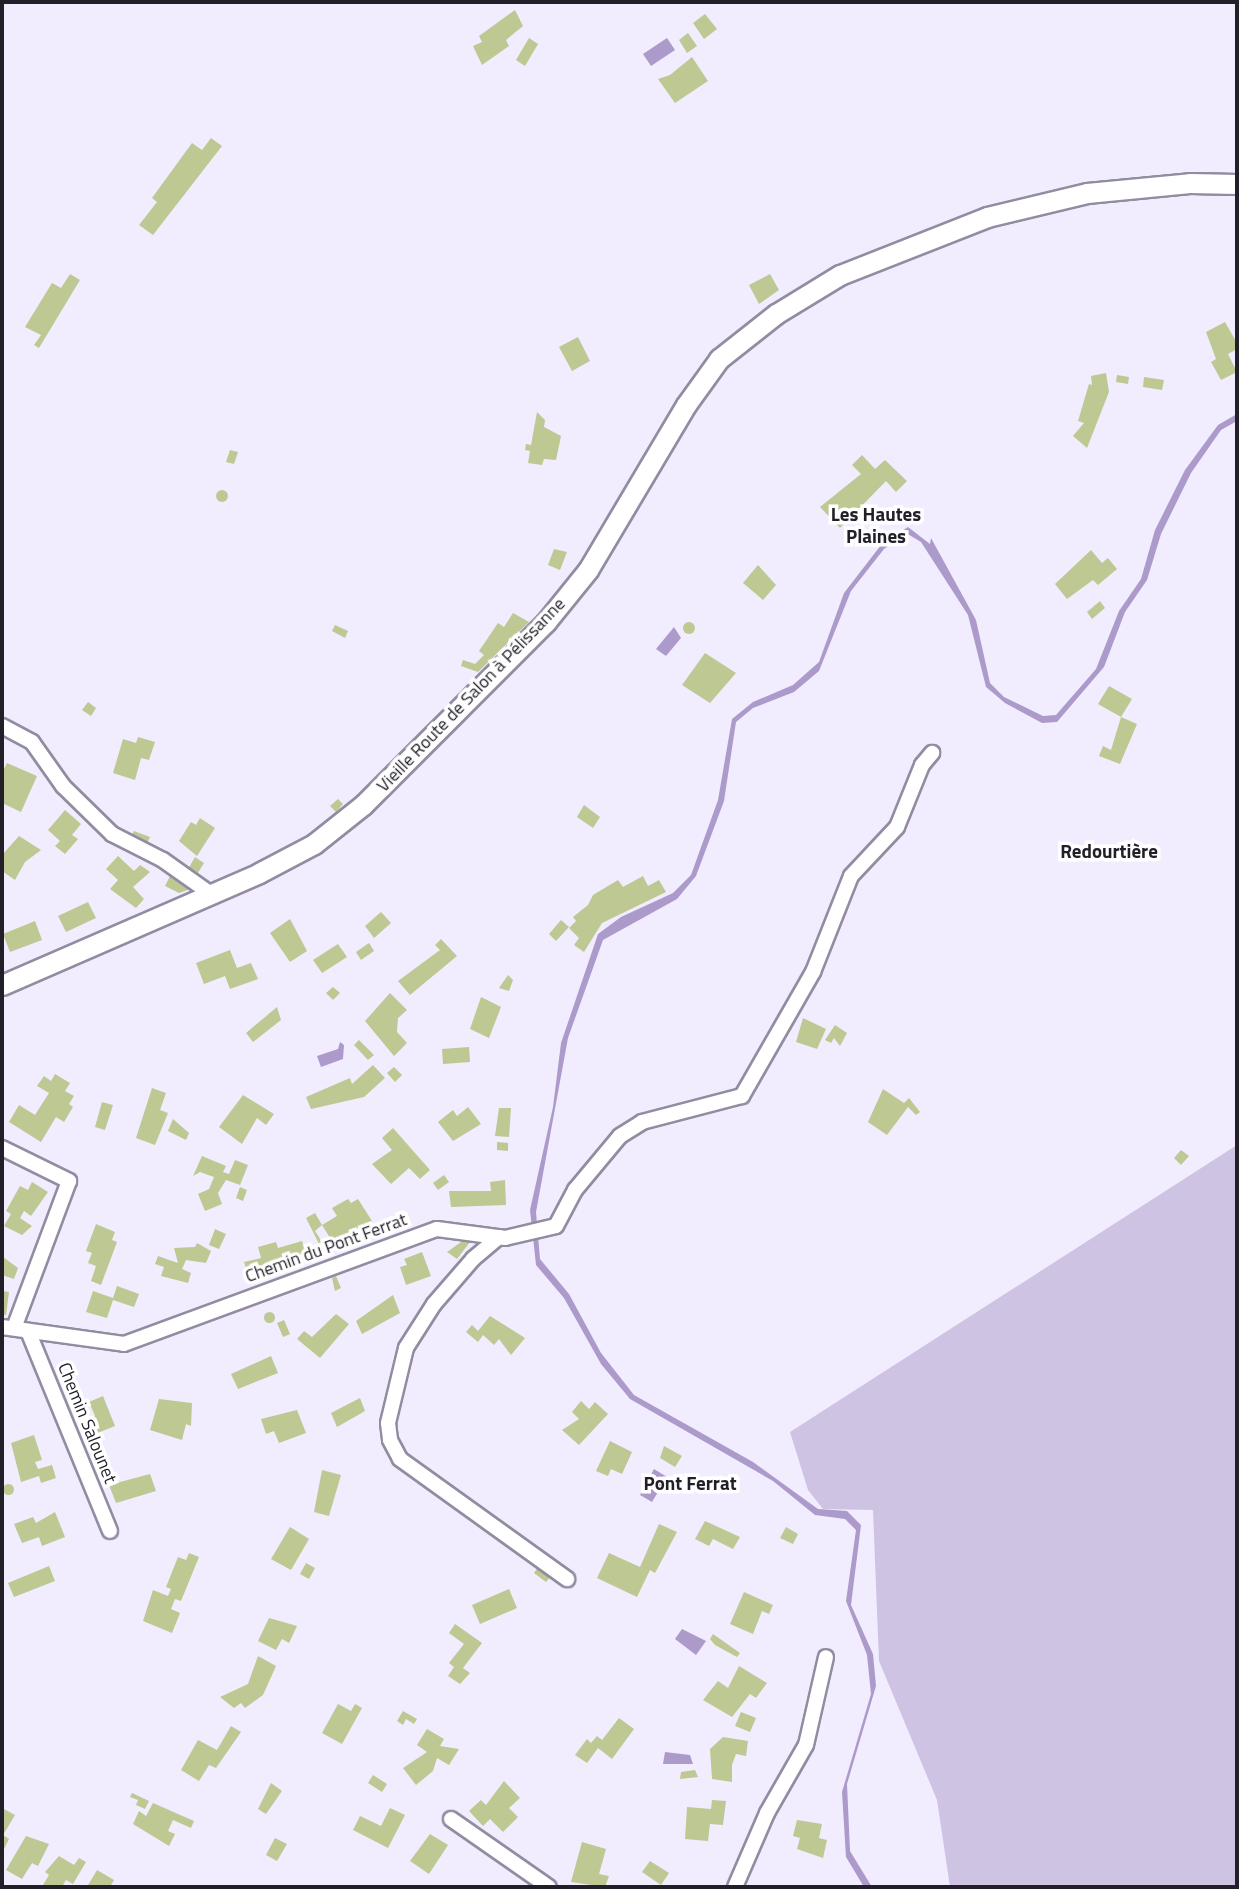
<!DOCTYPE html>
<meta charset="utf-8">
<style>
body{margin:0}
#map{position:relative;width:1239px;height:1889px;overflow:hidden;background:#f2ecff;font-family:"Titillium Web",sans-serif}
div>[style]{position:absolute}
.green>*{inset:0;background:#cec3e2}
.water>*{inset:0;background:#ac9aca}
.building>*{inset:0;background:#bdc893}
.round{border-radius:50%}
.roads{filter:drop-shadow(2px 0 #938ca1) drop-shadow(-2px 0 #938ca1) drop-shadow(0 2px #938ca1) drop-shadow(0 -2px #938ca1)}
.street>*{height:14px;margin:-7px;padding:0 7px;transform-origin:7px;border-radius:7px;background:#fff}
.secondary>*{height:19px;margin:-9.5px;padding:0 9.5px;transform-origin:9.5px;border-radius:9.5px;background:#fff}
span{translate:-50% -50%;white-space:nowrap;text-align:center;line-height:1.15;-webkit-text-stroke:7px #fff;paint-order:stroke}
.street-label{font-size:18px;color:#221f28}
.neighbourhood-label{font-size:19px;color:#221f28;font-weight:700}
.frame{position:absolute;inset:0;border:4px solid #221f28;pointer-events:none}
</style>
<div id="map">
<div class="green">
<i style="clip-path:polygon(1237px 1145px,1237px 1887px,950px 1887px,937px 1800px,879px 1661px,873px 1510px,823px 1509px,808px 1490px,790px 1432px)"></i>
</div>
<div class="water">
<i style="clip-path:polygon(667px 38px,675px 50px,651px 66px,643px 54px)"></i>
<i style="clip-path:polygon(1237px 414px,1237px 421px,1221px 430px,1191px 473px,1161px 534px,1147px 580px,1125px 612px,1104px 667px,1057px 722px,1042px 723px,1005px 703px,986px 687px,968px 615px,921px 542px,906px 533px,884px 549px,851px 591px,819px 671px,794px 692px,753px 708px,736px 722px,724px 801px,696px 876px,677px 899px,603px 940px,568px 1038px,536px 1212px,540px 1259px,569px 1294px,601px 1353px,634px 1395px,753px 1462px,818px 1509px,847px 1511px,861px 1525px,851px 1605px,873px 1654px,876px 1686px,847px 1784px,850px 1851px,872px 1887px,864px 1887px,846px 1857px,842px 1792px,871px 1694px,867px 1655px,846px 1601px,856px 1530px,845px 1519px,815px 1515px,773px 1481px,630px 1399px,601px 1364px,564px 1298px,536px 1265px,530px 1210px,553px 1107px,561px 1043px,598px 934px,621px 917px,673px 893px,691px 875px,718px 800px,732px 719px,753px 702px,793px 685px,819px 662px,844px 593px,881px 545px,908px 527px,930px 544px,931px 538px,976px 620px,990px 683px,1004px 697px,1043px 716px,1056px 715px,1096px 669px,1119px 611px,1141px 579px,1155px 530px,1185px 470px,1218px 425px)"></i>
<i style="clip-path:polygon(674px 627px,681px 638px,666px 656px,656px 649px)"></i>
<i style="clip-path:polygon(340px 1042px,344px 1045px,343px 1059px,321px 1067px,317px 1056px,338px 1049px)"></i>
<i style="clip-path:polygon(654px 1469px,667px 1477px,652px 1502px,640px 1495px)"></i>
<i style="clip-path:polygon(682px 1629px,706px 1641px,696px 1655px,675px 1639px)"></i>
<i style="clip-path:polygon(665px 1752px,690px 1755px,693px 1764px,663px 1764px)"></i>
</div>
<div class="building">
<i style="clip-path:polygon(515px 10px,523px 26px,506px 40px,509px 46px,482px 65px,473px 46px,482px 42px,479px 36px)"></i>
<i style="clip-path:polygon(705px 14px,717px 29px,704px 39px,693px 23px)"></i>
<i style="clip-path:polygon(688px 33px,697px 46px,687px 53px,679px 40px)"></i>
<i style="clip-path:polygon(529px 38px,538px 44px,525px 66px,516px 60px)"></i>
<i style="clip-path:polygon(692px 57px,708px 81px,675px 103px,658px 79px,670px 75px)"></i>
<i style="clip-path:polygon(211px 138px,222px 146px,153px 235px,139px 225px,157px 202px,152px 198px,192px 143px,202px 150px)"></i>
<i style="clip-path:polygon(70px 274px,80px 280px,39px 348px,34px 345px,41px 335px,25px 327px,52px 283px,61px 288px)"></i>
<i style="clip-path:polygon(770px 274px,779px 290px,759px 304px,749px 285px)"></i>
<i style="clip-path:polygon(1225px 322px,1237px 343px,1237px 349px,1228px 354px,1237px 372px,1221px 380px,1211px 362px,1216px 359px,1206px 332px)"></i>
<i style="clip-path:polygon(578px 337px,590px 361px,572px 371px,559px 347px)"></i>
<i style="clip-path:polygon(1106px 373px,1109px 392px,1087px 448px,1073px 436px,1084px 423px,1078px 421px,1089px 384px,1092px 385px,1091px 376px)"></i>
<i style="clip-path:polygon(1117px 375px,1129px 377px,1128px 384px,1116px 382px)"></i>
<i style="clip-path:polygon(1144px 377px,1164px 380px,1162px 390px,1143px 387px)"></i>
<i style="clip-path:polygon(537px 412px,545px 420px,544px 427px,561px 436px,556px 460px,544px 459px,542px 465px,528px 463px,530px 451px,525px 450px,526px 444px,531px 445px)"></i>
<i style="clip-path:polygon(230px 450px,238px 452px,234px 464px,226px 462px)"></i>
<i style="clip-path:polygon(862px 455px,875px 469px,885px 460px,907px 481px,896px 492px,886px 481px,840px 528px,820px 507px,861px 474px,852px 465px)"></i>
<i class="round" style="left:216px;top:490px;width:12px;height:12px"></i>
<i style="clip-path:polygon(554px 549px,567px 552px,560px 570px,548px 565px)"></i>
<i style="clip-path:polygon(1091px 550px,1102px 563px,1108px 558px,1117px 569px,1098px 585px,1093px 580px,1067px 599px,1055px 584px)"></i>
<i style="clip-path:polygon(758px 565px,776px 585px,763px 600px,743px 583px)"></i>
<i style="clip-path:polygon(1100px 601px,1105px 608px,1092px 619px,1087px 612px)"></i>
<i style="clip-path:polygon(513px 613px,529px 622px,478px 672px,461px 666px,463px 660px,475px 664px,484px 655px,479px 651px,498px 623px,504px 627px)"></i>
<i class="round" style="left:683px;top:622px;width:12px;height:12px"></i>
<i style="clip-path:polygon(335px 625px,348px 631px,345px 638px,332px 631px)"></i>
<i style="clip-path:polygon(705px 653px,736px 673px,710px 703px,682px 685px)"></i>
<i style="clip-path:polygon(1109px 686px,1132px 699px,1121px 717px,1098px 704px)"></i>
<i style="clip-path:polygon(88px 702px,96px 708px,91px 716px,82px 710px)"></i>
<i style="clip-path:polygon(1121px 717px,1137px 724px,1120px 764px,1099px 756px,1103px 746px,1111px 750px)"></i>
<i style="clip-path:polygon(138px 737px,155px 742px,149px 760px,141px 758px,135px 780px,113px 773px,123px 739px,136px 743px)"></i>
<i style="clip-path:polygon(7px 763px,37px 776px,21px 812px,2px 803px,2px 773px)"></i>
<i style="clip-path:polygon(338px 799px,343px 804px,336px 812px,330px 806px)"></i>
<i style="clip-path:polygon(584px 805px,600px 817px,593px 828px,577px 817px)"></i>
<i style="clip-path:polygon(65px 810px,81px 824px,72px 835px,78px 839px,65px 854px,55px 846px,60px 841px,48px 830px)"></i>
<i style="clip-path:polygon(200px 818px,215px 828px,197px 856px,179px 841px,191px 822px,196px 825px)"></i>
<i style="clip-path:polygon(134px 831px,150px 837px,146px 846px,129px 840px)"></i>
<i style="clip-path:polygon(19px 836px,41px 850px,25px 862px,15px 880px,2px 871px,2px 855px)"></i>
<i style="clip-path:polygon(118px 856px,134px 871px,140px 865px,150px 872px,133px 887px,144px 899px,136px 908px,110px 889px,118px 880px,106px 869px)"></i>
<i style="clip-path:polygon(195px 857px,204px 863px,196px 876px,187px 871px)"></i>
<i style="clip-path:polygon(171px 874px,193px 888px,179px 893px,165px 886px)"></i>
<i style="clip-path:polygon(643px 876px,648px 886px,659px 880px,666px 892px,602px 923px,584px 952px,574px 945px,579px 938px,569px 928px,576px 921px,573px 917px,588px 905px,593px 895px,618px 880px,623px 887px)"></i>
<i style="clip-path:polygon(88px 902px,96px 918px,66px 932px,58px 916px)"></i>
<i style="clip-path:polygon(381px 912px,391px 923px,374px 938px,365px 926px)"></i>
<i style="clip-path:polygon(290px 919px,307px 951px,290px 962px,270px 933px)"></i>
<i style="clip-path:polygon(561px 920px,569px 927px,556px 941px,549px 934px)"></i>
<i style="clip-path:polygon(35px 921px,42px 940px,10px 952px,3px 934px)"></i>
<i style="clip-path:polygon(441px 939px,457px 956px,410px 995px,398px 981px,440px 950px,435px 945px)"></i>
<i style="clip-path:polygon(369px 943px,374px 951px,361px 960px,356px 952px)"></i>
<i style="clip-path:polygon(338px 944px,347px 957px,322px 973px,313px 960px)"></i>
<i style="clip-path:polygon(230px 950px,237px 968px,251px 963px,258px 979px,230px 989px,225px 976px,204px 984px,196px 963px)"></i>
<i style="clip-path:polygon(508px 975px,513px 980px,509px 991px,499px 988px)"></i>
<i style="clip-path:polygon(333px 987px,340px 993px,333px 1000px,326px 993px)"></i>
<i style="clip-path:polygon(390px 993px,407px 1010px,398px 1018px,397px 1032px,407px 1043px,394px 1056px,365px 1021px)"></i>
<i style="clip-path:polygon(481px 997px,501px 1007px,489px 1038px,470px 1029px)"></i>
<i style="clip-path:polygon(277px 1007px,281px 1020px,253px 1042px,246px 1033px)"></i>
<i style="clip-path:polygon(803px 1018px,826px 1029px,817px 1049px,796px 1042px)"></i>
<i style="clip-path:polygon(835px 1025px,847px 1033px,840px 1046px,834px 1038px,831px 1043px,825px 1040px)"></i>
<i style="clip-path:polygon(359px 1040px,374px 1055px,368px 1060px,354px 1045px)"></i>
<i style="clip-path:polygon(469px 1047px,470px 1062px,443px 1064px,442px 1049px)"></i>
<i style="clip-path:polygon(373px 1065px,385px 1078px,364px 1097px,311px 1109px,306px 1097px,350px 1078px,352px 1084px)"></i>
<i style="clip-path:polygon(394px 1067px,402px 1075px,395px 1082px,387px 1073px)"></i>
<i style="clip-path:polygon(55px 1074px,70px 1083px,65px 1091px,74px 1096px,69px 1104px,73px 1107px,64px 1122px,56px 1117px,41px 1142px,9px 1122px,19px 1105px,35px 1115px,49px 1093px,37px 1086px,44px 1076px,51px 1081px)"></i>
<i style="clip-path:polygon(152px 1088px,166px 1093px,160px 1110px,168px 1113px,155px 1145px,136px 1138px)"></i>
<i style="clip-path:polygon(883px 1089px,904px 1103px,909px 1098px,920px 1112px,916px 1115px,908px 1107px,887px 1135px,868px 1122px)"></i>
<i style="clip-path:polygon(243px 1095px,274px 1114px,266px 1125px,257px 1118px,242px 1144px,219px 1127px)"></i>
<i style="clip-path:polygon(102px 1102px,113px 1105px,105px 1130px,95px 1127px)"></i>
<i style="clip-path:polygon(468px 1107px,481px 1124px,453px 1141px,438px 1122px,453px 1110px,457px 1116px)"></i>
<i style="clip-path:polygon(499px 1108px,511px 1108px,509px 1137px,495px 1136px)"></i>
<i style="clip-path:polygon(173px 1119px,189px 1133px,186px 1140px,168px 1131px)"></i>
<i style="clip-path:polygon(393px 1128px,430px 1170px,420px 1179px,409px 1168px,391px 1184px,372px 1164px,392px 1150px,382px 1138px)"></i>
<i style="clip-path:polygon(497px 1142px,508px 1143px,508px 1151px,497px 1150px)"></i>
<i style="clip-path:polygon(1181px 1150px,1189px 1156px,1181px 1165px,1174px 1158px)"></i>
<i style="clip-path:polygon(202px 1156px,226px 1166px,223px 1172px,229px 1174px,235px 1160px,248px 1165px,240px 1185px,226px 1180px,218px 1193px,222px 1204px,205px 1211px,198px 1194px,209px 1189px,214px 1177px,200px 1172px,193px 1176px)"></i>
<i style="clip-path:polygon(444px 1175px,449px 1182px,438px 1190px,433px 1183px)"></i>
<i style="clip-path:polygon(505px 1180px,506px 1205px,451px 1207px,449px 1191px,491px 1191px,490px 1182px)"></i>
<i style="clip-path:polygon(32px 1182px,48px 1192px,31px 1216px,24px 1211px,20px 1218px,32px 1226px,22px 1235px,4px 1226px,11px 1214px,6px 1211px,20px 1186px,28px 1190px)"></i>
<i style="clip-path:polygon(240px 1187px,247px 1190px,243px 1201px,236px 1198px)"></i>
<i style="clip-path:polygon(348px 1199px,351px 1203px,358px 1199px,372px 1221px,332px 1241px,322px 1225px,315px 1231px,324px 1245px,320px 1246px,306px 1218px,315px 1213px,322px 1225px,337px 1216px,332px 1208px)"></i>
<i style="clip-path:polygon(96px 1224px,115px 1232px,112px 1240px,117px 1242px,101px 1285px,91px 1281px,96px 1266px,88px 1263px,92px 1253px,86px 1251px)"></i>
<i style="clip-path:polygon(215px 1229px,226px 1234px,219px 1249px,209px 1245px)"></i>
<i style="clip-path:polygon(464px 1240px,470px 1242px,457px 1259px,447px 1252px)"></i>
<i style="clip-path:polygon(302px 1241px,306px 1254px,248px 1274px,244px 1262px,261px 1258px,258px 1247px,276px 1242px,278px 1248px)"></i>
<i style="clip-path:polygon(197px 1243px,211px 1251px,206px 1263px,186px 1260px,182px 1269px,191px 1273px,188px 1283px,161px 1276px,164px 1267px,155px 1264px,158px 1256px,178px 1263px,174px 1248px,195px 1247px)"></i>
<i style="clip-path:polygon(422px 1252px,431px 1276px,406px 1285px,400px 1267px,407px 1265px,404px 1259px)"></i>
<i style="clip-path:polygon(3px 1257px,18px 1268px,14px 1279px,2px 1275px)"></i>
<i style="clip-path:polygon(336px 1276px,341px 1288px,335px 1291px,332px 1278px)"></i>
<i style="clip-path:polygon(117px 1286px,139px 1294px,134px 1307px,113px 1300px,107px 1318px,86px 1312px,93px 1291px,113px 1298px)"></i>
<i style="clip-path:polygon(2px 1291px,9px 1292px,6px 1315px,2px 1314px)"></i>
<i style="clip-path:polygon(393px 1295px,400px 1313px,362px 1334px,356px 1321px)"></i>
<i class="round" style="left:263.5px;top:1311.5px;width:11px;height:11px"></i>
<i style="clip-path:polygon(336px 1314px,349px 1324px,320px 1358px,297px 1339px,304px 1331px,312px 1337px)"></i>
<i style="clip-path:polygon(490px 1316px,525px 1338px,511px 1355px,499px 1339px,494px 1345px,483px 1335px,478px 1342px,466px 1332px,472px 1325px,478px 1331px)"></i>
<i style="clip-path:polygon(284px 1320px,290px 1334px,283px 1337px,277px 1323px)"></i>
<i style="clip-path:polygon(271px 1356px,278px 1373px,238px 1389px,231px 1374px)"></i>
<i style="clip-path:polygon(103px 1396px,115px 1426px,85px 1438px,78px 1423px,95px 1416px,89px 1402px)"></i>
<i style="clip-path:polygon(360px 1398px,365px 1411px,337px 1427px,331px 1413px)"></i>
<i style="clip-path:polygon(159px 1399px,192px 1403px,191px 1426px,186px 1424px,182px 1440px,150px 1430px)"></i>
<i style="clip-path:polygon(581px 1401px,589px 1409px,595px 1402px,608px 1414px,579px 1445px,562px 1430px,579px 1419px,572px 1412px)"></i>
<i style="clip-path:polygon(297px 1410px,306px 1433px,279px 1443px,274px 1431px,266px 1434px,261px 1419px)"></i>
<i style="clip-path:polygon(34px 1435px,42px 1460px,35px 1462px,38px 1469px,52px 1465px,56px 1478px,41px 1483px,39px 1476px,21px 1482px,11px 1443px)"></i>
<i style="clip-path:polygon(610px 1441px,632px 1452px,622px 1474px,611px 1469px,608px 1476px,596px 1471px)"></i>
<i style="clip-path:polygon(664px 1446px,682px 1456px,675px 1467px,660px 1458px)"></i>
<i style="clip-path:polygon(322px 1470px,341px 1475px,329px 1516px,314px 1512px)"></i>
<i style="clip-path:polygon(150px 1474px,156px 1491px,116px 1503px,109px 1485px)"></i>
<i class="round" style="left:2.5px;top:1483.5px;width:11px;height:11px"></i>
<i style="clip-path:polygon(55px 1512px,65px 1537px,42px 1546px,39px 1537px,22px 1543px,14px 1524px,33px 1517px,36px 1523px)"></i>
<i style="clip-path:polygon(705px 1521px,740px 1537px,733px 1549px,713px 1539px,709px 1546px,695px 1539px)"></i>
<i style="clip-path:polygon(659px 1524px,677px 1532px,655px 1573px,650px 1570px,637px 1597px,597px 1578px,609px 1553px,640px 1567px)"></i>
<i style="clip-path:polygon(290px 1527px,309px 1539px,291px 1570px,271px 1559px)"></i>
<i style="clip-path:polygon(786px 1527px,798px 1534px,793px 1544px,780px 1538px)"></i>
<i style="clip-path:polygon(189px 1553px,199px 1557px,181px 1601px,175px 1599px,171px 1609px,180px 1613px,172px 1633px,143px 1621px,153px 1590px,168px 1596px,171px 1589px,166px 1587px,178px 1557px,186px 1560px)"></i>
<i style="clip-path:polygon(306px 1563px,315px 1568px,309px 1579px,300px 1574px)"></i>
<i style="clip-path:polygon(49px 1566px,55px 1581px,14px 1597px,8px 1583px)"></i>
<i style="clip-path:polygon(538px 1567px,551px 1576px,546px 1582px,534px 1573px)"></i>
<i style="clip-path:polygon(509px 1589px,517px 1608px,480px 1624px,472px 1605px)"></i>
<i style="clip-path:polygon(744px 1592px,773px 1605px,769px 1614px,762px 1611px,753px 1634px,730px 1624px)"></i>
<i style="clip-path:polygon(269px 1618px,297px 1626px,289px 1643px,282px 1639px,276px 1650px,258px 1641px)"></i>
<i style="clip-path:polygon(455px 1624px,482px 1643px,463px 1668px,470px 1673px,460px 1684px,448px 1676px,454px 1667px,449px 1663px,464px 1644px,449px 1633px)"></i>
<i style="clip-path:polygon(713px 1634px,740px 1653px,737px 1657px,715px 1645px,710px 1639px)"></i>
<i style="clip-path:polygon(258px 1656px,276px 1666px,263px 1695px,245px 1708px,241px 1703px,234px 1708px,220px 1697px,248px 1684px)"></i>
<i style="clip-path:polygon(739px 1666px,767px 1683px,756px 1698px,750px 1694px,732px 1717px,703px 1700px,718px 1681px,728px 1688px)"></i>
<i style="clip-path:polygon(338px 1704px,351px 1711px,355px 1704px,362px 1708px,342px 1744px,322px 1733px)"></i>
<i style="clip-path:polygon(403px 1711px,417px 1719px,414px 1724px,406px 1719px,403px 1725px,397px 1721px)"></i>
<i style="clip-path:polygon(741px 1712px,756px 1718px,750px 1732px,735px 1726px)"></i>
<i style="clip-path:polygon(619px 1718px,634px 1729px,612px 1759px,598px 1748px,587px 1763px,575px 1755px,587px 1739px,591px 1743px,597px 1736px,602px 1740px)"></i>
<i style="clip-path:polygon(231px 1726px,241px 1732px,216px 1768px,209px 1765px,199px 1781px,181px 1770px,198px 1740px,217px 1750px)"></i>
<i style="clip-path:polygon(427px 1729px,444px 1739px,440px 1746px,459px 1749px,449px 1765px,437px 1758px,433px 1771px,416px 1785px,403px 1768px,427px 1752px,417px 1745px)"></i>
<i style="clip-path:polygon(723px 1737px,748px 1741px,746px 1756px,736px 1754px,732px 1765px,732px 1782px,712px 1779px,710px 1749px)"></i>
<i style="clip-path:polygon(695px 1770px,698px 1777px,680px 1779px,681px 1772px)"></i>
<i style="clip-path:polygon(373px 1775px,387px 1784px,382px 1792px,368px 1783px)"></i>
<i style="clip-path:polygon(504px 1781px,520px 1798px,509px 1808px,518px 1817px,503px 1832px,490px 1819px,483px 1826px,469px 1811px,481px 1800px,486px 1805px)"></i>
<i style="clip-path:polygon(271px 1783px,282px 1791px,266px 1814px,258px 1809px)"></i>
<i style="clip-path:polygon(132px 1793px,149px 1801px,145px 1809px,136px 1805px,138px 1800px,130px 1797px)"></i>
<i style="clip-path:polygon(712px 1800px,726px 1801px,723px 1825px,710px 1824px,708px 1841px,685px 1839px,687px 1807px,711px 1809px)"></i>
<i style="clip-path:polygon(153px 1803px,194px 1821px,191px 1828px,173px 1820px,168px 1831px,175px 1834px,169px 1846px,133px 1824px,139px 1811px,146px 1816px)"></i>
<i style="clip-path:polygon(2px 1808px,15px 1815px,3px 1835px,9px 1839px,2px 1853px)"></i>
<i style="clip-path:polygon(390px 1808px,405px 1815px,388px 1848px,353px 1830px,360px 1816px,381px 1826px)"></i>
<i style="clip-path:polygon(797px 1820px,822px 1824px,819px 1838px,827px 1840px,823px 1858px,797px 1849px,800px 1838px,793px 1836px)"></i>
<i style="clip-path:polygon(430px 1834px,448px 1845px,429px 1874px,410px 1861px)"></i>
<i style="clip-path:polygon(26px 1836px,49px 1844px,38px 1866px,32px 1863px,22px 1879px,6px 1870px)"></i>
<i style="clip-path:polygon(275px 1838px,287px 1844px,277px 1861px,266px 1855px)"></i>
<i style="clip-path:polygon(582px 1842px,606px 1849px,599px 1874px,609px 1876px,605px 1887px,571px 1882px)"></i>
<i style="clip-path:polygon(59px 1856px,74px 1865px,79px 1858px,86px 1862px,73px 1884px,66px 1880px,62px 1887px,48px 1887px,43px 1885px,49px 1875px,45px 1872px)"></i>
<i style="clip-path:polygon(650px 1861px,669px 1873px,661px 1885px,642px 1872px)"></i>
<i style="clip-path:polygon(97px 1870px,114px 1880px,110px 1887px,87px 1887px)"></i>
</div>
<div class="roads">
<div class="street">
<i style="left:2px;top:726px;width:34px;rotate:28deg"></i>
<i style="left:32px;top:742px;width:54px;rotate:54.8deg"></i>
<i style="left:63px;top:786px;width:69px;rotate:44.4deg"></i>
<i style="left:112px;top:834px;width:57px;rotate:27deg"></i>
<i style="left:163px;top:860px;width:59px;rotate:35.3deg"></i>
<i style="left:2px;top:1148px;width:75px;rotate:26.2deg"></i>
<i style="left:69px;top:1181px;width:157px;rotate:110.5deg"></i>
<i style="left:499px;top:1237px;width:34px;rotate:140deg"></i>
<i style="left:473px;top:1259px;width:60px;rotate:130.9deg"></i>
<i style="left:434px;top:1304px;width:52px;rotate:122.5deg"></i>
<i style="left:406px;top:1348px;width:77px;rotate:103.5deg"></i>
<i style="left:388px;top:1423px;width:17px;rotate:83deg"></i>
<i style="left:390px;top:1440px;width:21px;rotate:62deg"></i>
<i style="left:400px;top:1459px;width:206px;rotate:35.7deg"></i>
<i style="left:2px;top:1327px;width:123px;rotate:7.9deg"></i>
<i style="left:124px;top:1344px;width:333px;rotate:-20.2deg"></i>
<i style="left:437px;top:1229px;width:69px;rotate:7.5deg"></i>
<i style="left:505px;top:1238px;width:52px;rotate:-13.2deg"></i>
<i style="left:556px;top:1226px;width:41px;rotate:-62.2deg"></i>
<i style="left:575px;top:1190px;width:70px;rotate:-50.2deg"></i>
<i style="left:620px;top:1136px;width:26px;rotate:-32deg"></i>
<i style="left:642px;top:1122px;width:103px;rotate:-14.6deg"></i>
<i style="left:742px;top:1096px;width:143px;rotate:-60.2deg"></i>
<i style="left:813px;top:972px;width:103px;rotate:-68.4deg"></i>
<i style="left:851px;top:876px;width:67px;rotate:-46.8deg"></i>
<i style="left:897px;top:827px;width:67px;rotate:-68deg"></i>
<i style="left:922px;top:765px;width:16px;rotate:-50deg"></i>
<i style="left:28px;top:1331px;width:216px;rotate:67.7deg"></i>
<i style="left:451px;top:1819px;width:119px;rotate:34.8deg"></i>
<i style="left:735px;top:1887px;width:81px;rotate:-66.6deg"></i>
<i style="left:767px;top:1813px;width:78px;rotate:-60.2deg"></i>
<i style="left:806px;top:1745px;width:90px;rotate:-77.2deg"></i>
</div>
<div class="secondary">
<i style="left:2px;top:985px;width:280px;rotate:-23.5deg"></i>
<i style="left:259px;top:873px;width:62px;rotate:-27.8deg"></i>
<i style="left:314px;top:844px;width:63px;rotate:-38.5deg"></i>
<i style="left:363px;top:805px;width:259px;rotate:-45deg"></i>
<i style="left:546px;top:622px;width:67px;rotate:-51.1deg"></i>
<i style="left:588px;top:570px;width:192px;rotate:-59.3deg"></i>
<i style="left:686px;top:405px;width:57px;rotate:-54.3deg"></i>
<i style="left:719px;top:359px;width:73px;rotate:-38.3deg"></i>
<i style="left:776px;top:314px;width:75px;rotate:-31.4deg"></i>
<i style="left:840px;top:275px;width:158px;rotate:-21.5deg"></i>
<i style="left:987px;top:217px;width:103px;rotate:-13.5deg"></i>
<i style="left:1087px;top:193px;width:103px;rotate:-5.5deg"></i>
<i style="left:1190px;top:183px;width:47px;rotate:1.2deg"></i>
</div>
</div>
<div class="street-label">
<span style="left:471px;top:695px;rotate:-46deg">Vieille Route de Salon à Pélissanne</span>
<span style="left:326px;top:1248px;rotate:-20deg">Chemin du Pont Ferrat</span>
<span style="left:87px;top:1423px;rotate:68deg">Chemin Salounet</span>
</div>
<div class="neighbourhood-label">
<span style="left:876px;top:525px">Les Hautes<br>Plaines</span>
<span style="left:1109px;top:851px">Redourtière</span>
<span style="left:690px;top:1483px">Pont Ferrat</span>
</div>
<div class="frame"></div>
</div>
